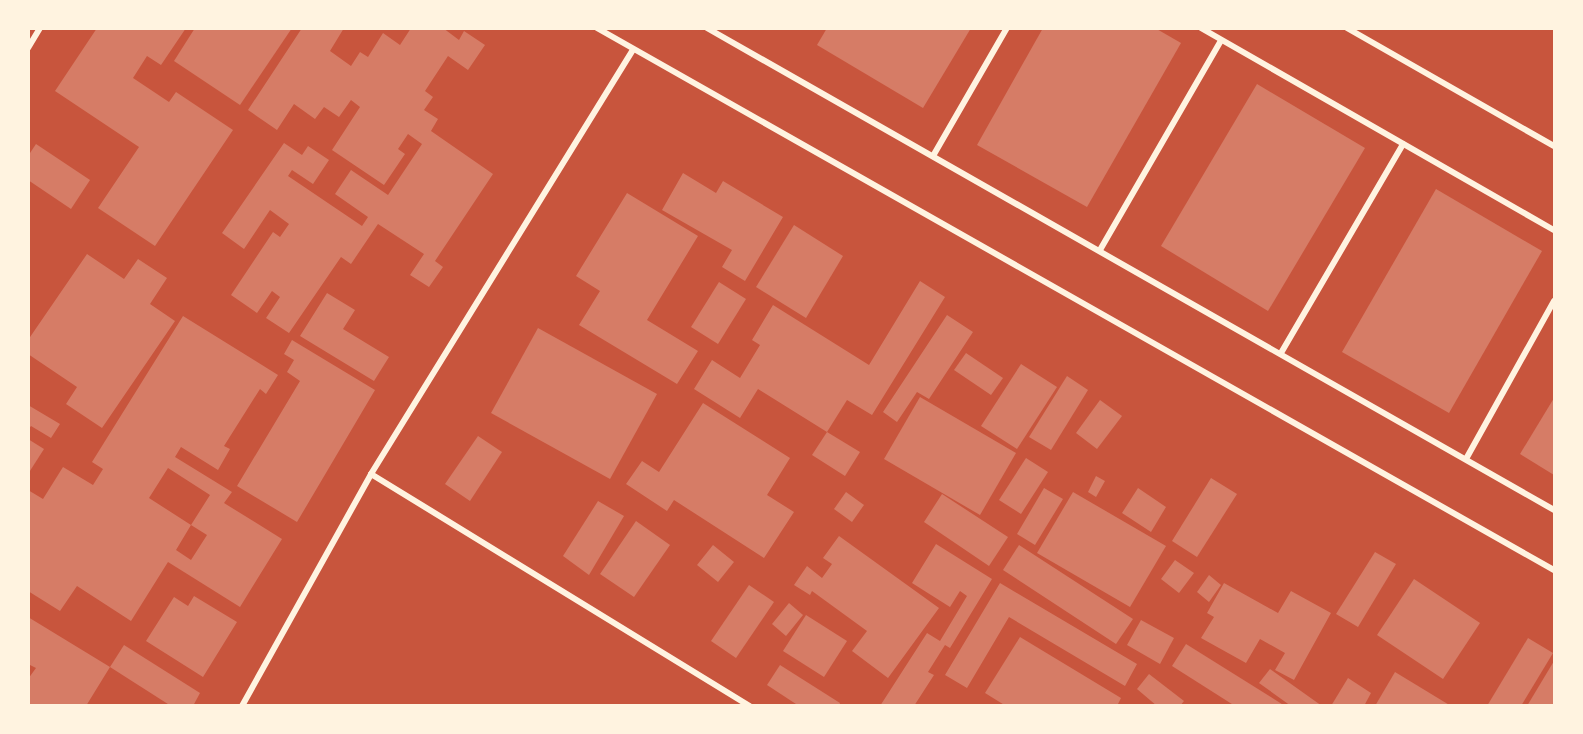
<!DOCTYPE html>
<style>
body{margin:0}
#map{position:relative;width:1583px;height:734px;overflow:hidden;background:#c8553d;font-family:Rubik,sans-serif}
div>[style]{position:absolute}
.building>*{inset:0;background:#d67c66}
.minor>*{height:6px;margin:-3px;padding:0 3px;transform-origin:3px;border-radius:3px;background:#fff3e0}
span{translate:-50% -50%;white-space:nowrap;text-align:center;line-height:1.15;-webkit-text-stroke:6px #fff3e0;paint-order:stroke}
.frame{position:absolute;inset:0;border:30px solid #fff3e0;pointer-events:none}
</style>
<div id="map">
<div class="building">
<i style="clip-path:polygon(97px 28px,186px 28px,161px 65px,147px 56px,133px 78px,169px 102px,176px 92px,233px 130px,155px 246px,98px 208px,139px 147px,55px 91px)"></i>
<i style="clip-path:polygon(195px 28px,292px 28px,240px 105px,174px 61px)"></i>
<i style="clip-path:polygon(302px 28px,344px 28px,330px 51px,351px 66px,360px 52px,368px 57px,383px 33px,400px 45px,411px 28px,443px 28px,459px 40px,464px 31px,485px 45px,468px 70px,448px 56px,425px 91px,433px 97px,424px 110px,438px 119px,431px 131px,493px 174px,435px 261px,443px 267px,429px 287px,410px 275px,424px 254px,378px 224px,351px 264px,341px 257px,289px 333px,266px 318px,280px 297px,272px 291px,257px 313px,231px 295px,273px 232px,280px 237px,289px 224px,270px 210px,244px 249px,222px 233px,284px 143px,302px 155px,308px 146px,329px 160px,313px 184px,292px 170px,288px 176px,362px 226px,368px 217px,335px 194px,351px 170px,388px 195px,422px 144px,408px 134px,398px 149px,405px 154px,384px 185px,332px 150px,360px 107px,351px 100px,339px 117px,324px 107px,315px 119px,294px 104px,277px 130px,248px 110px)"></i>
<i style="clip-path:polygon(827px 28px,971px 28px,923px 108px,817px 45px)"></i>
<i style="clip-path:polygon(1043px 28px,1155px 28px,1181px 43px,1087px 207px,977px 145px)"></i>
<i style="clip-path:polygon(1257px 84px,1365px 148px,1268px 311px,1161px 246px)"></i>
<i style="clip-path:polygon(36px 144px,90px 180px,71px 209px,28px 180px,28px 156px)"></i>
<i style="clip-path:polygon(683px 173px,716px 193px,723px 181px,783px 217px,745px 281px,722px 267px,732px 250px,662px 210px)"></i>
<i style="clip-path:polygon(1436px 189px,1542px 251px,1449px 413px,1342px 352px)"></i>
<i style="clip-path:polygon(627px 193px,698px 236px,647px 320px,698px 351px,677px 384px,579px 325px,600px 291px,576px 276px)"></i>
<i style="clip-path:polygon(794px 225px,843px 256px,806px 318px,756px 287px)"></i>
<i style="clip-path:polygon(87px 254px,124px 279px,138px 259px,167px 278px,150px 304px,175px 321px,102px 428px,66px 404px,77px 387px,28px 354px,28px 340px)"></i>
<i style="clip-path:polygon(920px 281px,945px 297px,872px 415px,847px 400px,827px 432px,758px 389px,740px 418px,694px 389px,712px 360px,740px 378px,760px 345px,752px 340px,773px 305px,869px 365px)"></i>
<i style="clip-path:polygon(719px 282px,746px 299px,718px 344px,691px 327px)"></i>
<i style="clip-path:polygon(327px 293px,355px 310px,343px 329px,389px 357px,374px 381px,300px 336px)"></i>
<i style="clip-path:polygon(947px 315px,973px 332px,929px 399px,917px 392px,897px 422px,883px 412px)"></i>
<i style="clip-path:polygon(evenodd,183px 316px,278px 375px,266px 394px,260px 389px,224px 446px,230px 449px,218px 470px,181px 447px,175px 457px,232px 492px,224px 503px,282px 539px,240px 607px,168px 562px,131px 621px,77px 586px,60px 611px,28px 591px,28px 490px,43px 499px,63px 467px,93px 485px,103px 469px,92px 462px,183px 316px,168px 468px,210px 495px,191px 525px,207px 535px,191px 560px,176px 550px,191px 525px,149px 498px,168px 468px)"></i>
<i style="clip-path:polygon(538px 328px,657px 394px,610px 479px,491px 413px)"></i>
<i style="clip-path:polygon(292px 340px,375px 390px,297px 522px,237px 486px,300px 381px,287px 372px,294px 360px,284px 354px)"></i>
<i style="clip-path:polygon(966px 353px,1003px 378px,991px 395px,954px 370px)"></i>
<i style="clip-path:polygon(1021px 364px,1057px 387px,1017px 449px,981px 426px)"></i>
<i style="clip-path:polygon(1067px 376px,1088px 390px,1051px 450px,1029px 437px)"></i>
<i style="clip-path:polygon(920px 397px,1016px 453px,980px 515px,884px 459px)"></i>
<i style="clip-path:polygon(1554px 398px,1554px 475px,1520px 454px)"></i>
<i style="clip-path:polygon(1100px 400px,1122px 416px,1097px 449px,1076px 433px)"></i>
<i style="clip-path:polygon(703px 403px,790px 458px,767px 495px,794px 512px,764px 558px,674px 500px,667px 511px,626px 484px,642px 461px,659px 472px)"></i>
<i style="clip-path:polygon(28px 405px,60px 424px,51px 438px,31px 426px,28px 430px)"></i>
<i style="clip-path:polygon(827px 432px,860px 452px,845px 476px,812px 455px)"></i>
<i style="clip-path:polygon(478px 436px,502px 452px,470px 501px,445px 484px)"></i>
<i style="clip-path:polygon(28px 439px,44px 449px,28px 474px)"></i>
<i style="clip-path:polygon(1026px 458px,1048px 472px,1021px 514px,999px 500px)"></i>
<i style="clip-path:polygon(1096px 476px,1105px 481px,1096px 497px,1088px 492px)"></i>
<i style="clip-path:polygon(1211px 478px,1237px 494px,1197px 557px,1172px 541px)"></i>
<i style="clip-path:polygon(1044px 488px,1063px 499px,1035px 545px,1017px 534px)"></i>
<i style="clip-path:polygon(1138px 488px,1166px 507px,1151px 532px,1122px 513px)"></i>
<i style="clip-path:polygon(846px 492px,864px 505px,852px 522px,834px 509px)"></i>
<i style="clip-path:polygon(1073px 492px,1166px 546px,1130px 607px,1037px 553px)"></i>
<i style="clip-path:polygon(942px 494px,1008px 537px,989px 566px,924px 522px)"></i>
<i style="clip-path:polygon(598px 501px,624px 516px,589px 575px,563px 556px)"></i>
<i style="clip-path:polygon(636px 521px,670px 545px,634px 597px,600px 574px)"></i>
<i style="clip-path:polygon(839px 536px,939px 608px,888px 678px,852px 651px,867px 631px,812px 591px,810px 595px,794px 585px,807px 566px,822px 578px,832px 564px,823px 558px)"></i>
<i style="clip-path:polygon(936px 544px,992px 579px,950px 648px,945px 645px,928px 672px,934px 675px,914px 706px,880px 706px,927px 633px,940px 641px,967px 596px,960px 591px,950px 607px,912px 583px)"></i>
<i style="clip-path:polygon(713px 545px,734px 562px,718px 582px,697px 565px)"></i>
<i style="clip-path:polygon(1019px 545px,1133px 619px,1116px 644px,1003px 570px)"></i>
<i style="clip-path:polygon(1375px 552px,1396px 564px,1358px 627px,1336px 614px)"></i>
<i style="clip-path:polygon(1175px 560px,1194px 573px,1179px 593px,1161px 579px)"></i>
<i style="clip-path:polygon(1209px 575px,1221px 585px,1209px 602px,1197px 592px)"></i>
<i style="clip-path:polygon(1414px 579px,1480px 623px,1443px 679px,1377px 635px)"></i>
<i style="clip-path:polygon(1000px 583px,1137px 664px,1125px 686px,1009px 617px,967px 688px,945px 675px)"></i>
<i style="clip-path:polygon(1224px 583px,1278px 613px,1291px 591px,1331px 613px,1294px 680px,1275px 670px,1285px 653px,1260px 639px,1246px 663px,1201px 638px,1214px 617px,1207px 613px)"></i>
<i style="clip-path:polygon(749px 585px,774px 602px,736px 658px,711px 641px)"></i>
<i style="clip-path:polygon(194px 596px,237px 622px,203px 677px,146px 641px,174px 597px,188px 606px)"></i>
<i style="clip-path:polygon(789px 603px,803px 615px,786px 636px,772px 624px)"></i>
<i style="clip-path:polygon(806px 615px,847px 641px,824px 677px,783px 651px)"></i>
<i style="clip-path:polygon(28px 617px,110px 667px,86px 706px,28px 706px,28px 679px,36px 668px,28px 664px)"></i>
<i style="clip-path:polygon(1141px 620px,1174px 638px,1160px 664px,1127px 645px)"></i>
<i style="clip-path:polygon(1020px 637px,1121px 698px,1117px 706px,1006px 706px,985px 693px)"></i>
<i style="clip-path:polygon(1528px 638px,1553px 653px,1521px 706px,1487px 706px)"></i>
<i style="clip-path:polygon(1186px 644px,1285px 706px,1235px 706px,1172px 666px)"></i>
<i style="clip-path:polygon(124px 645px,200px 693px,193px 706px,171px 706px,110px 667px)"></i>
<i style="clip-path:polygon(1554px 661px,1554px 706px,1527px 706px)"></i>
<i style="clip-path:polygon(780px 665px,840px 703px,839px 706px,799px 706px,767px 685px)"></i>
<i style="clip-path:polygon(1270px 669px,1322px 706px,1291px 706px,1259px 683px)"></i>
<i style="clip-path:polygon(1395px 672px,1451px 706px,1375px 706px)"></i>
<i style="clip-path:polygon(1149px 674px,1184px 701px,1180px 706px,1157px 706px,1137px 689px)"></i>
<i style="clip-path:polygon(1348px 678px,1371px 693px,1364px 706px,1331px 706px)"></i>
</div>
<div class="minor">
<i style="left:597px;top:28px;width:1100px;rotate:29.53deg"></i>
<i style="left:707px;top:28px;width:975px;rotate:29.64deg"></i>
<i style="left:1201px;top:28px;width:407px;rotate:29.8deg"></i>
<i style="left:1347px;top:28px;width:238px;rotate:29.7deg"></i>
<i style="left:28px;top:48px;width:23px;rotate:-59deg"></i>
<i style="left:933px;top:156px;width:148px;rotate:-60deg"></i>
<i style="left:1100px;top:250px;width:242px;rotate:-60deg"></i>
<i style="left:1281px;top:353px;width:242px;rotate:-59.7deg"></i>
<i style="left:1466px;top:459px;width:181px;rotate:-60.9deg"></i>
<i style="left:371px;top:474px;width:444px;rotate:31.5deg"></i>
<i style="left:242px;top:706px;width:265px;rotate:-60.9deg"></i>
<i style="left:371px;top:474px;width:499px;rotate:-58.3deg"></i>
</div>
<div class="frame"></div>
</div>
